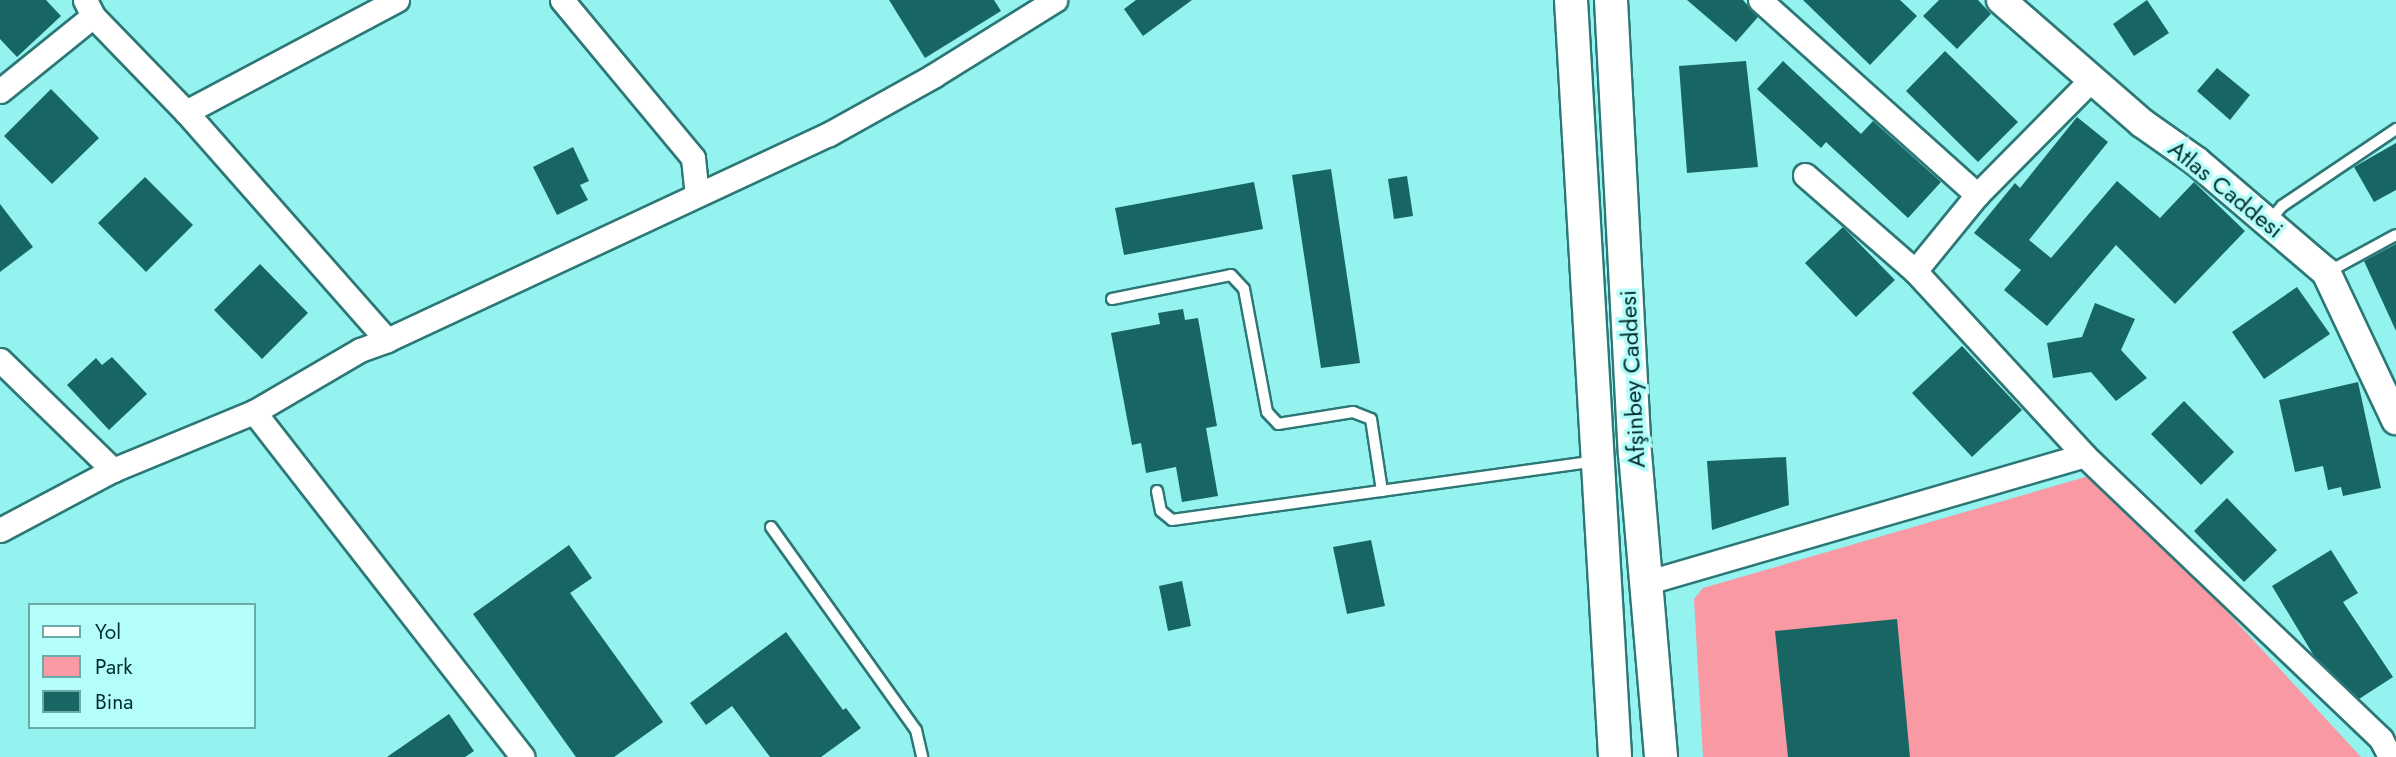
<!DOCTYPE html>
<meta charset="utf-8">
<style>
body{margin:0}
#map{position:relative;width:2396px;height:757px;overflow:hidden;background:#94f3ef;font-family:Jost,sans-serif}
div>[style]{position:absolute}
.green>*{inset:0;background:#f999a4}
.building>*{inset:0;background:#176664}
.roads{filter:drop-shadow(2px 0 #2d7876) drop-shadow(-2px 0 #2d7876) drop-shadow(0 2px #2d7876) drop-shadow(0 -2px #2d7876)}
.service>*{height:10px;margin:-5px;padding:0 5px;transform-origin:5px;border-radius:5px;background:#fff}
.minor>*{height:23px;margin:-11.5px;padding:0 11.5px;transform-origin:11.5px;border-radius:11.5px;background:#fff}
.tertiary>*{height:28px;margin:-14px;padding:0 14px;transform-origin:14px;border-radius:14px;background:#fff}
.secondary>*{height:32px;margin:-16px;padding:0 16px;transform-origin:16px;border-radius:16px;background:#fff}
span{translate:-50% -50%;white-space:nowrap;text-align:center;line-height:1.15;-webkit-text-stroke:7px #b3fdfa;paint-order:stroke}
.street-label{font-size:24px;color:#012e2d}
.legend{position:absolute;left:28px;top:603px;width:228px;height:126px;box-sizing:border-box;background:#b3fdfa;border:2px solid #6caaa8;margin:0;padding:9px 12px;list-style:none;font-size:21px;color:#012e2d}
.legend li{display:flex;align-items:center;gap:14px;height:35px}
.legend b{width:35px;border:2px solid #6caaa8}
</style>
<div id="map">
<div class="green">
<i style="clip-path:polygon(2099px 473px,2361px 757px,1703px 757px,1694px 599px,1703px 588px)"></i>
</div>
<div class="building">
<i style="clip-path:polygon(0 0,46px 0,61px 16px,17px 57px,0 39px)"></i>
<i style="clip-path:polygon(889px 0,994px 0,1001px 11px,925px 58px)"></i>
<i style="clip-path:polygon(1136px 0,1192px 0,1143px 36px,1124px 9px)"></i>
<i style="clip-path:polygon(1687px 0,1743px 0,1758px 17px,1736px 42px)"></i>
<i style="clip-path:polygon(1803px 0,1900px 0,1917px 16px,1870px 65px)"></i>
<i style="clip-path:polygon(1939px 0,1978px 0,1991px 14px,1957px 49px,1923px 16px)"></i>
<i style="clip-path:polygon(2147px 0,2169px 33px,2134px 56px,2113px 24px)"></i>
<i style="clip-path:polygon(1945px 51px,2018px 122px,1978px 162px,1906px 91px)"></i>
<i style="clip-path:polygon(1746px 61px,1758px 167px,1687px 173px,1679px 66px)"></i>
<i style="clip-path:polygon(1783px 61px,1861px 134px,1873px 121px,1941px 182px,1908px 218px,1826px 142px,1821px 148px,1757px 89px)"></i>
<i style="clip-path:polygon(2217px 68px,2250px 95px,2230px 120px,2197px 91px)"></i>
<i style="clip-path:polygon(51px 89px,99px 138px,52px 184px,4px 136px)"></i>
<i style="clip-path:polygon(2077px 117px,2108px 142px,2029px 240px,2051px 258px,2117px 181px,2160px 218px,2194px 182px,2245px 231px,2175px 304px,2116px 245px,2047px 326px,2004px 290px,2021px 270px,1974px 233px,2015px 183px,2020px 188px)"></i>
<i style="clip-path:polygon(2396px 143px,2396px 190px,2374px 202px,2354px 167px)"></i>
<i style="clip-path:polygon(573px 147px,589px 181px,580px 185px,588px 200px,557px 215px,533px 167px)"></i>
<i style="clip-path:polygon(1331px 169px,1360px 363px,1321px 368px,1292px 175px)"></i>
<i style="clip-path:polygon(1407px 176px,1413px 216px,1394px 219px,1388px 179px)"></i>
<i style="clip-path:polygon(145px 177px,193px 225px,146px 272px,98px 223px)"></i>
<i style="clip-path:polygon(1254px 182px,1263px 229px,1124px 255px,1115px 208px)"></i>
<i style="clip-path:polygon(0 204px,33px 247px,0 272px)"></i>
<i style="clip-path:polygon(1843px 227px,1895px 280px,1856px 317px,1805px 263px)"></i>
<i style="clip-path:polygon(2396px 244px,2396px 331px,2364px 261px)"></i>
<i style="clip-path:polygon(260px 264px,308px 313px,262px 359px,214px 310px)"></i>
<i style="clip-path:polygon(2297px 287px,2330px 334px,2264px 379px,2232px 332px)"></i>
<i style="clip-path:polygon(2095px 303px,2135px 319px,2121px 350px,2147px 378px,2116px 401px,2091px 372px,2053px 378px,2047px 343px,2082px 337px)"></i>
<i style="clip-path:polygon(1183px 309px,1185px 320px,1198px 318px,1217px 426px,1206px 428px,1218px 496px,1182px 502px,1176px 467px,1146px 473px,1141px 443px,1132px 445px,1111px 333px,1160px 324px,1158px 313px)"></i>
<i style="clip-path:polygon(1962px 346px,2022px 410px,1972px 457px,1912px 393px)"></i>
<i style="clip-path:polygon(112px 357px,147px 394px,109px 430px,67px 385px,96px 358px,102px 365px)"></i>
<i style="clip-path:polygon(2358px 382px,2381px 488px,2343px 496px,2341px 487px,2328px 490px,2323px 466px,2295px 472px,2279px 400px)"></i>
<i style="clip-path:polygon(2184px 401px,2234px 452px,2201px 485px,2151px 434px)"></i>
<i style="clip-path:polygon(1786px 457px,1789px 505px,1712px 530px,1707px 461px)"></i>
<i style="clip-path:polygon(2227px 498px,2277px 550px,2244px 582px,2194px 531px)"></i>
<i style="clip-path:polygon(1371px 540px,1385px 606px,1347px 614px,1333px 547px)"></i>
<i style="clip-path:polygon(569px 545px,592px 578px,570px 593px,663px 722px,614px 757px,576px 757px,473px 614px)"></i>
<i style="clip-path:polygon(2331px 550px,2358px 593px,2343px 602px,2393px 677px,2359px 699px,2314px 656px,2272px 586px)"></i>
<i style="clip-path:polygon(1182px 581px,1191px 626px,1168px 631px,1159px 586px)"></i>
<i style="clip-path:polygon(1897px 619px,1910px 757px,1788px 757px,1775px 631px)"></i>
<i style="clip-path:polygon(786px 632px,843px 710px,846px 708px,861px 728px,821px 757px,770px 757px,732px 706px,706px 725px,690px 703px)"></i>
<i style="clip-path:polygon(449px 714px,474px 751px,465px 757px,387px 757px)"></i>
</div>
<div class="roads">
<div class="service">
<i style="left:2269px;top:222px;width:21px;rotate:-51deg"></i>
<i style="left:2282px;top:206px;width:138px;rotate:-34deg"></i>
<i style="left:2328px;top:272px;width:77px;rotate:-28.6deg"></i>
<i style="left:1112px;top:299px;width:121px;rotate:-11.4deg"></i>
<i style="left:1231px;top:275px;width:19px;rotate:47deg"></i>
<i style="left:1244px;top:289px;width:125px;rotate:79.4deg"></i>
<i style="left:1267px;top:412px;width:16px;rotate:47deg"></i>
<i style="left:1278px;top:424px;width:76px;rotate:-9.1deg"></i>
<i style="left:1353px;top:412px;width:19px;rotate:21deg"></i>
<i style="left:1371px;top:419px;width:73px;rotate:81.3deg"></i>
<i style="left:1157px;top:491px;width:20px;rotate:79deg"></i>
<i style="left:1161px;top:511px;width:14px;rotate:39deg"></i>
<i style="left:1172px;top:520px;width:427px;rotate:-7.9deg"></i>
<i style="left:771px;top:527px;width:249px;rotate:54.5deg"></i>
<i style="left:916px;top:730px;width:28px;rotate:77deg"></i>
</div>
<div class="minor">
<i style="left:85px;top:0;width:18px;rotate:63deg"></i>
<i style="left:93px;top:16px;width:134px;rotate:45.9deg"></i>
<i style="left:186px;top:112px;width:304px;rotate:48.6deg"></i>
<i style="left:562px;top:0;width:205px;rotate:50.3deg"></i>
<i style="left:693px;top:158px;width:36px;rotate:84deg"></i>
<i style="left:1760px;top:0;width:292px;rotate:41.9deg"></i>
<i style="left:0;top:91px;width:119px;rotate:-38.9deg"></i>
<i style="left:186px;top:112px;width:239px;rotate:-28deg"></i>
<i style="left:1805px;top:175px;width:146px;rotate:41.1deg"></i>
<i style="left:1915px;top:271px;width:250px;rotate:47.4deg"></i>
<i style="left:2084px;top:455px;width:411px;rotate:43.7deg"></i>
<i style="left:2381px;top:739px;width:20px;rotate:63deg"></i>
<i style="left:1915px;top:271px;width:98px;rotate:-50.8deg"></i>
<i style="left:1977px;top:195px;width:162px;rotate:-45.3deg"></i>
<i style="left:0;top:360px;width:158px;rotate:44.2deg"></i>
<i style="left:254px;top:412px;width:437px;rotate:52.1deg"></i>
<i style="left:0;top:530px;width:128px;rotate:-28deg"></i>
<i style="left:113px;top:470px;width:152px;rotate:-22.4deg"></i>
<i style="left:254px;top:412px;width:123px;rotate:-30.3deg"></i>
<i style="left:360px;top:350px;width:29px;rotate:-20deg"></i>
<i style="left:387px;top:340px;width:488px;rotate:-25deg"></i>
<i style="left:829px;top:134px;width:119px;rotate:-29.1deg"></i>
<i style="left:933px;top:76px;width:144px;rotate:-31.9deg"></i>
<i style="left:1648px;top:582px;width:454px;rotate:-16.2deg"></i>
</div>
<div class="tertiary">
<i style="left:2001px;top:0;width:187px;rotate:41.1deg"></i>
<i style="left:2142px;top:123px;width:66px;rotate:35.1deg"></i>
<i style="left:2196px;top:161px;width:171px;rotate:40.5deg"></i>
<i style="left:2326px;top:272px;width:164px;rotate:64.7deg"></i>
</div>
<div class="secondary">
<i style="left:1571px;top:0;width:758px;rotate:86.67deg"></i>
<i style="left:1611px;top:0;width:454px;rotate:87deg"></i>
<i style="left:1635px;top:453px;width:305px;rotate:85.1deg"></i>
</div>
</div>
<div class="street-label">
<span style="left:2226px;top:189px;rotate:39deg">Atlas Caddesi</span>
<span style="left:1632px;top:379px;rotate:-93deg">Afşinbey Caddesi</span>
</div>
<ul class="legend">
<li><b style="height:9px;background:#fff"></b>Yol</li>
<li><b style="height:19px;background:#f999a4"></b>Park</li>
<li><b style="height:19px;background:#176664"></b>Bina</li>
</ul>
</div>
